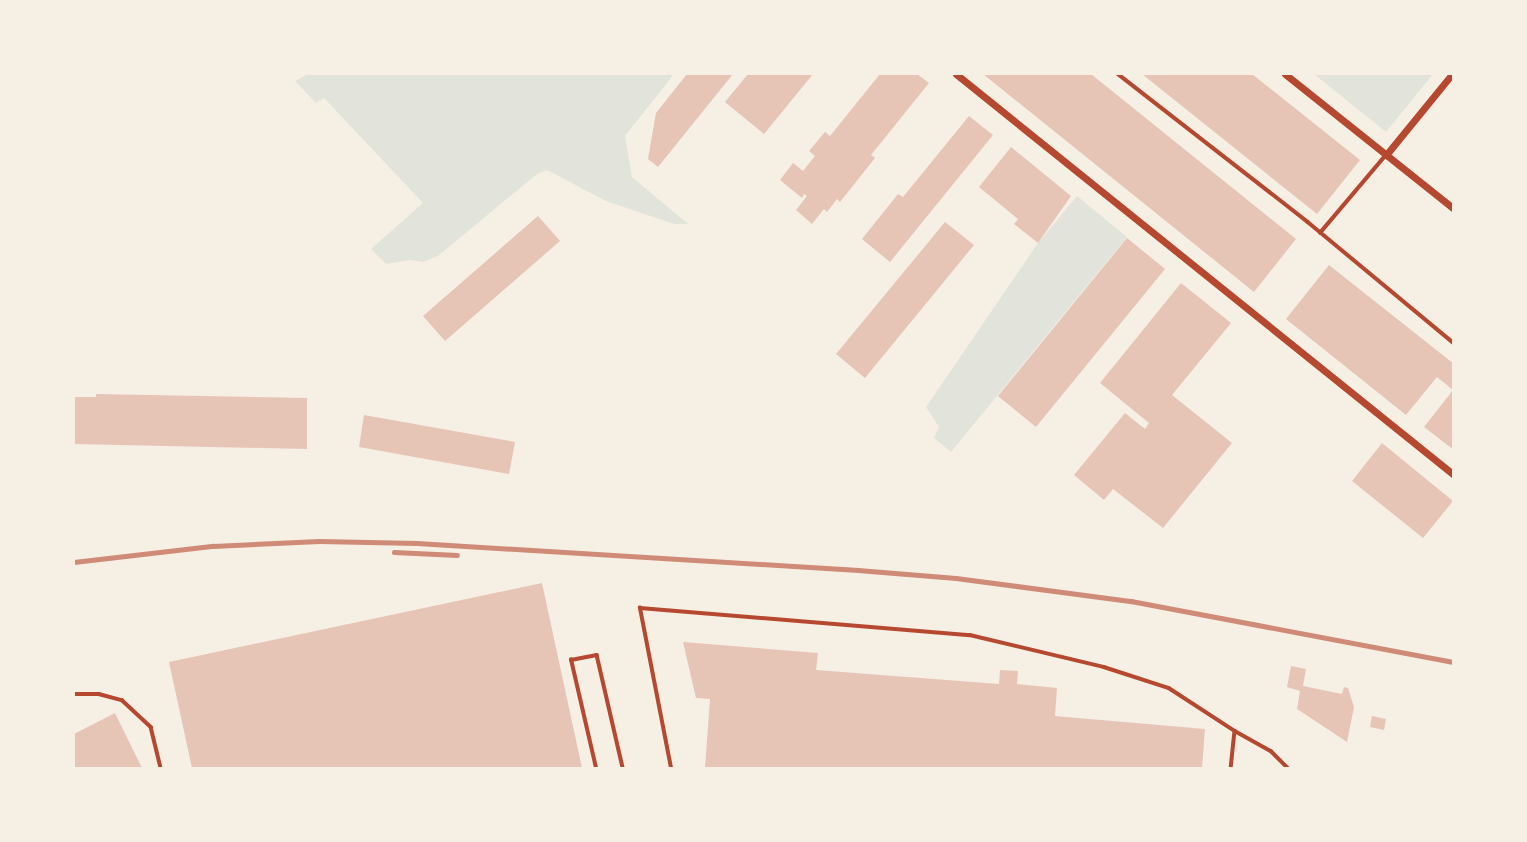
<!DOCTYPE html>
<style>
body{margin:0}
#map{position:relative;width:1527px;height:842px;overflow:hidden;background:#f6efe4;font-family:"Alegreya Sans",sans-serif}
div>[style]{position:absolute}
.green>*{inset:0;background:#e2e4dc}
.building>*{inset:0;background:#e6c5b7}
.service>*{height:3.5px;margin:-1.75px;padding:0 1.75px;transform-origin:1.75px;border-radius:1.75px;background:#b5482f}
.minor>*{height:7px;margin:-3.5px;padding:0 3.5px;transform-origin:3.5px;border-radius:3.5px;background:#b5482f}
.rail>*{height:4.5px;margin:-2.25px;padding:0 2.25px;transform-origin:2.25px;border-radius:2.25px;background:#cf8b77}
span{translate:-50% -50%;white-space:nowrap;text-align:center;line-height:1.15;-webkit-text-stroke:7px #f6efe4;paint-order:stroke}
.frame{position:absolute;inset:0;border:75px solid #f6efe4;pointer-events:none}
</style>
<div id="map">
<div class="green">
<i style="clip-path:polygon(308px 74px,674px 74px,625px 136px,632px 177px,688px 224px,674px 224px,606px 201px,547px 170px,537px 174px,438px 256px,423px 262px,410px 260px,386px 264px,371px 249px,423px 203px,324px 98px,316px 103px,295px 81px)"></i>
<i style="clip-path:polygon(1314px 74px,1433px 74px,1386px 132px)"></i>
<i style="clip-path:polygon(1077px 196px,1127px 237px,951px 452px,934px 438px,939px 427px,926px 407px,1038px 243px)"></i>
</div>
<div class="building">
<i style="clip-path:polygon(687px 74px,733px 74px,658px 167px,648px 159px,656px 113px)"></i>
<i style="clip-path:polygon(748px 74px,813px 74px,764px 134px,725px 102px)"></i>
<i style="clip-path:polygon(880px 74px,917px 74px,929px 83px,871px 155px,875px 158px,840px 202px,837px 199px,827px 212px,824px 209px,812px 224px,796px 210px,807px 196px,804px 194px,802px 198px,780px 180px,793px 163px,803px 171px,815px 156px,809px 151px,825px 132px,830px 136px)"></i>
<i style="clip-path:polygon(983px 74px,1091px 74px,1296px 239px,1254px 292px)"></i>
<i style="clip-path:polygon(1142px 74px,1252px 74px,1360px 160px,1317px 214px)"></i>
<i style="clip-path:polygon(969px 116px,993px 135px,890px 262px,862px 239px,898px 194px,903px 197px)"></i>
<i style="clip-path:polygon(1011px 147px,1071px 196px,1038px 243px,1014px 224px,1018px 219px,979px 187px)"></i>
<i style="clip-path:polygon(538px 216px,560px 241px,445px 341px,423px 316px)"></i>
<i style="clip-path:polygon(945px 222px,974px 245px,865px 378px,836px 354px)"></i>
<i style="clip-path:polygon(1127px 238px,1165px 269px,1036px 427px,998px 396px)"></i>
<i style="clip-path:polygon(1329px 265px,1454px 364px,1454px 450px,1424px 427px,1453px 390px,1437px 377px,1406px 415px,1286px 319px)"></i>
<i style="clip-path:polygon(1181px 283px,1231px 323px,1172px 395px,1232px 443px,1163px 528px,1113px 489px,1104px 500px,1074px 475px,1125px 413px,1145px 429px,1149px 423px,1100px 383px)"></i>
<i style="clip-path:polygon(96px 394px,307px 398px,307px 449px,74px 444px,74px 397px,96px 397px)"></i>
<i style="clip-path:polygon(364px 415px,515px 442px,509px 474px,359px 447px)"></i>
<i style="clip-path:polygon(1382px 443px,1453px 501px,1423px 538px,1352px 481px)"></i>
<i style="clip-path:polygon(542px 583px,582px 768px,192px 768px,169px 662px)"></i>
<i style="clip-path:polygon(683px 642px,818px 653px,816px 670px,999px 684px,1000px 670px,1018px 671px,1017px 684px,1057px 688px,1055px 716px,1205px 729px,1202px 768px,705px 768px,710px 699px,696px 698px)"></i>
<i style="clip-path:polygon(1291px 666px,1306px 669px,1303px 686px,1342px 694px,1344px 687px,1348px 688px,1354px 707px,1347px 742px,1297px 709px,1300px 691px,1287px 687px)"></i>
<i style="clip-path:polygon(115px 713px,142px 768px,74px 768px,74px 734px)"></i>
<i style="clip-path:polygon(1372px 716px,1386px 719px,1384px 730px,1370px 727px)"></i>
</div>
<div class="service">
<i style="left:1118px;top:74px;width:241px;rotate:37.9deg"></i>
<i style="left:1308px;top:222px;width:190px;rotate:39.7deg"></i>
<i style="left:1320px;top:233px;width:102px;rotate:-49.8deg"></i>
<i style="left:74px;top:694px;width:25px"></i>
<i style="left:99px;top:694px;width:24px;rotate:15deg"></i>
<i style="left:122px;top:700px;width:40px;rotate:43deg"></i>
<i style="left:151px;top:727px;width:42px;rotate:76.3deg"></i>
<i style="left:1235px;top:731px;width:41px;rotate:29.1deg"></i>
<i style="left:1271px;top:751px;width:24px;rotate:45deg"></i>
<i style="left:596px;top:768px;width:111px;rotate:-103deg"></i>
<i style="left:571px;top:660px;width:26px;rotate:-11deg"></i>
<i style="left:597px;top:655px;width:116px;rotate:77deg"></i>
<i style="left:671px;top:768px;width:163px;rotate:-101deg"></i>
<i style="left:640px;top:608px;width:331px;rotate:4.7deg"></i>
<i style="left:970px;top:635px;width:138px;rotate:13.4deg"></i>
<i style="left:1104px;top:667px;width:68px;rotate:17.9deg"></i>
<i style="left:1169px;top:688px;width:79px;rotate:33.1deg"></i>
<i style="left:1235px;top:731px;width:37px;rotate:96deg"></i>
</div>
<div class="minor">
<i style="left:956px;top:74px;width:639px;rotate:38.84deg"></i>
<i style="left:1285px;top:74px;width:216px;rotate:38.6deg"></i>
<i style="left:1386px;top:155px;width:104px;rotate:-50.8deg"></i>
</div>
<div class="rail">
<i style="left:394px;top:552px;width:63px;rotate:2.7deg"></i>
<i style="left:74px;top:562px;width:140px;rotate:-6.6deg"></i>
<i style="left:213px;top:546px;width:106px;rotate:-2.7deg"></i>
<i style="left:319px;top:541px;width:98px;rotate:1.2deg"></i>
<i style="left:417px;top:543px;width:442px;rotate:3.5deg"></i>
<i style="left:858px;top:570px;width:98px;rotate:4.7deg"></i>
<i style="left:956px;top:578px;width:177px;rotate:7.5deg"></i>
<i style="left:1131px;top:601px;width:329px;rotate:10.7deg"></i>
</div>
<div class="frame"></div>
</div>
